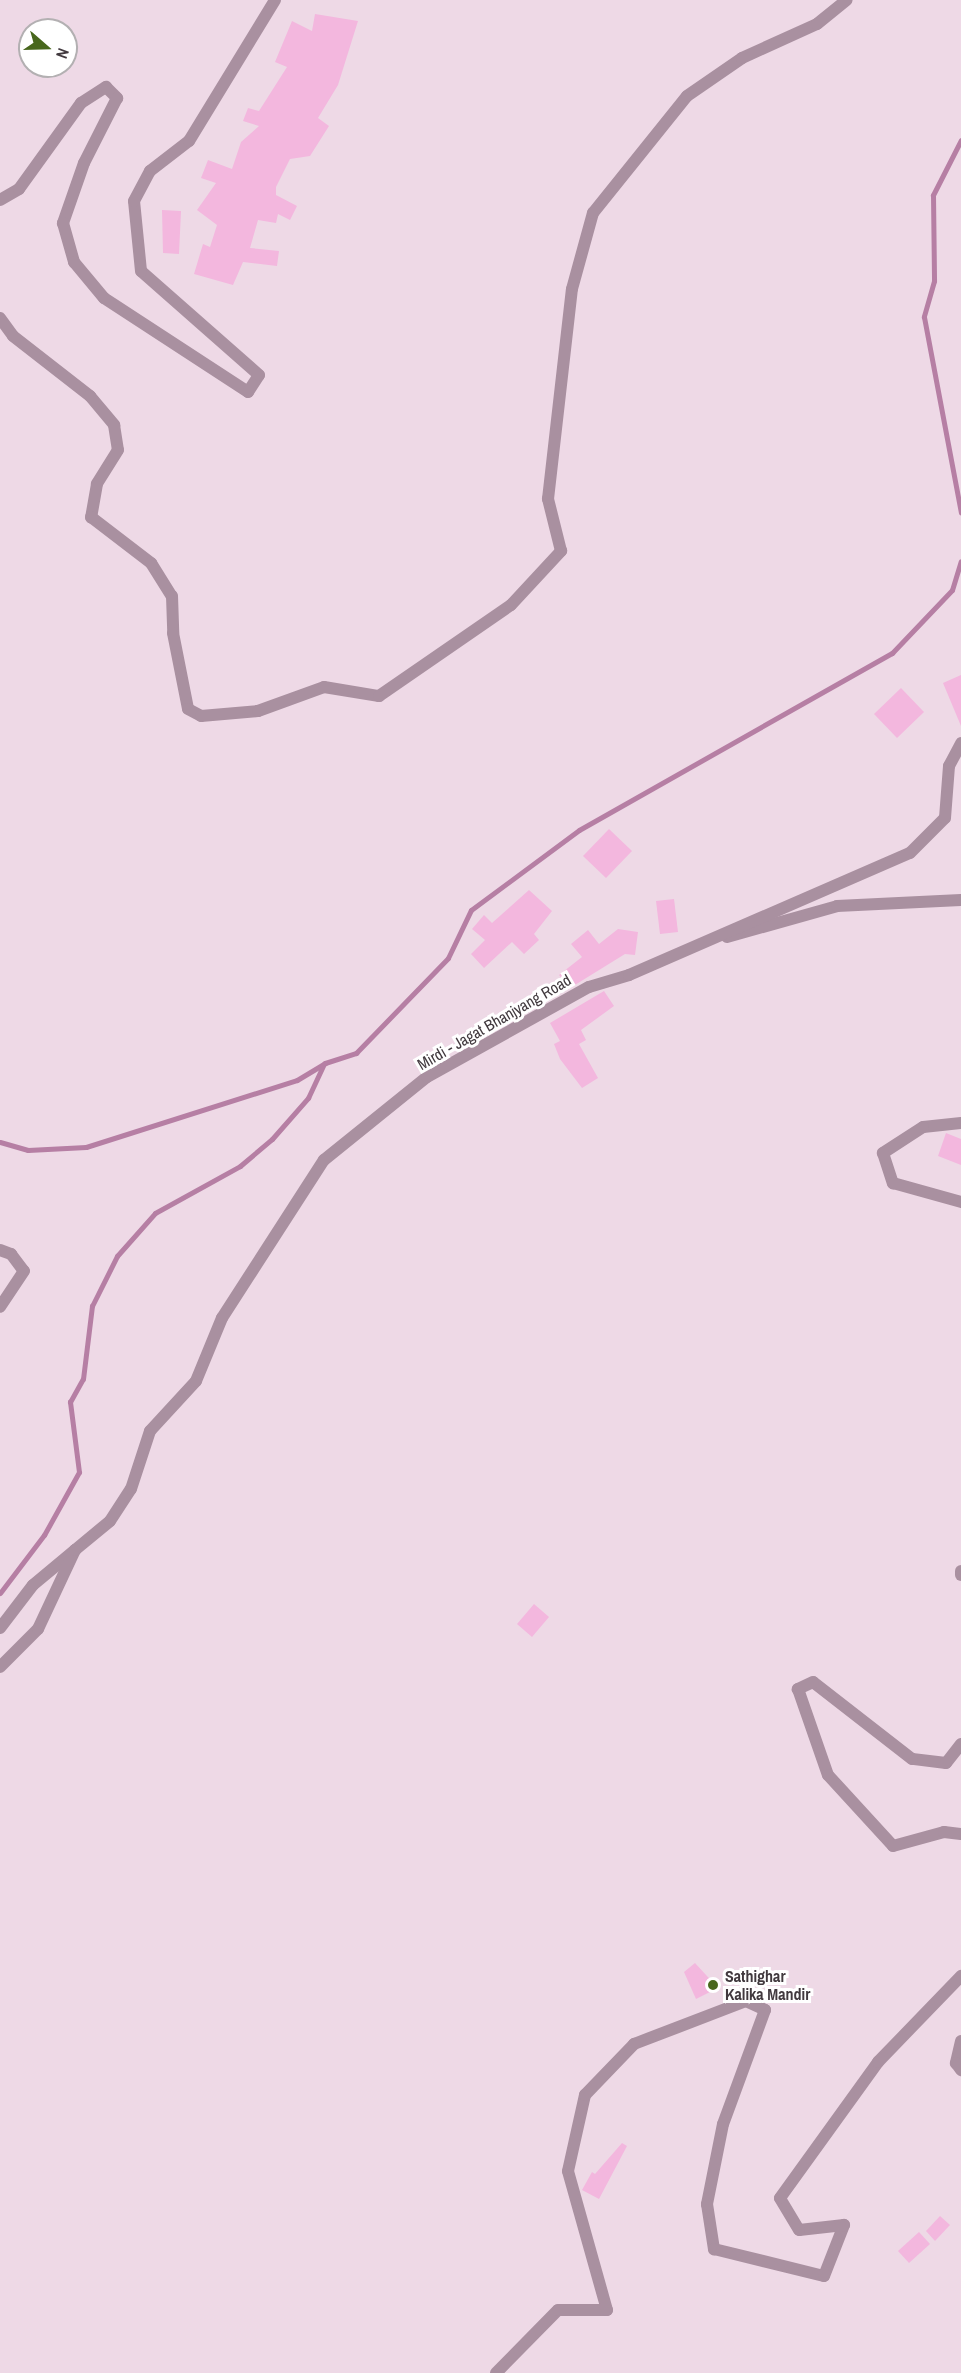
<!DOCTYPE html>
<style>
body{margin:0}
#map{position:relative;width:961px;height:2373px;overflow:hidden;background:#eed9e6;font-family:"Archivo Narrow",sans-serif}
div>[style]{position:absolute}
.stream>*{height:5px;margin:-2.5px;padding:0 2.5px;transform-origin:2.5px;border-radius:2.5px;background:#b67fa4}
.building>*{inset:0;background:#f3b7de}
.minor>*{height:12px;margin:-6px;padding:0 6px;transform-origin:6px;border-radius:6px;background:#a990a0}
.tertiary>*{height:12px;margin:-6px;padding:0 6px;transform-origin:6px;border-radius:6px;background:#a990a0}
.dots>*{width:16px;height:16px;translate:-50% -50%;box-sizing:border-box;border:3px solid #fff;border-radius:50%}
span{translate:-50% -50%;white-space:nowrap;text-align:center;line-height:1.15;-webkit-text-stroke:6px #fff;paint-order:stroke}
.street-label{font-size:16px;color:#41393e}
.poi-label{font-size:16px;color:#41393e;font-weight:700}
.left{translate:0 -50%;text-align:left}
.north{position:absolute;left:18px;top:18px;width:60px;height:60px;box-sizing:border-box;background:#fff;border:2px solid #b3b0b2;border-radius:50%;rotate:110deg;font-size:16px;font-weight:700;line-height:24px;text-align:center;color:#41393e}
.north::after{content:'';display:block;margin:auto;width:21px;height:27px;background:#48671d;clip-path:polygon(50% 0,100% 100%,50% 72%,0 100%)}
</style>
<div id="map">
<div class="stream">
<i style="left:961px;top:140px;width:62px;rotate:117deg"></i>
<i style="left:933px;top:195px;width:86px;rotate:89.3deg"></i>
<i style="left:934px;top:281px;width:37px;rotate:106deg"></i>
<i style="left:924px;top:317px;width:199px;rotate:79.3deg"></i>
<i style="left:0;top:1142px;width:29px;rotate:16deg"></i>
<i style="left:28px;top:1150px;width:58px;rotate:-3deg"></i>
<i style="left:86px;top:1147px;width:221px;rotate:-17.6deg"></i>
<i style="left:297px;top:1080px;width:33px;rotate:-31deg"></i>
<i style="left:325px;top:1063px;width:33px;rotate:-18deg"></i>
<i style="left:356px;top:1053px;width:132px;rotate:-45.9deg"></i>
<i style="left:448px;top:958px;width:53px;rotate:-64.4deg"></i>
<i style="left:471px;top:910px;width:134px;rotate:-36.5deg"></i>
<i style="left:579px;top:830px;width:360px;rotate:-29.5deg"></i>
<i style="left:892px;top:653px;width:87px;rotate:-46.4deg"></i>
<i style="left:952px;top:590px;width:30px;rotate:-73deg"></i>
<i style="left:0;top:1593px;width:73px;rotate:-52.8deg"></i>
<i style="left:44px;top:1535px;width:72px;rotate:-60.9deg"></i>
<i style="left:79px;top:1472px;width:71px;rotate:-97.3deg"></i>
<i style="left:70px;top:1402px;width:26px;rotate:-61deg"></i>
<i style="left:83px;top:1379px;width:74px;rotate:-83deg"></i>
<i style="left:92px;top:1306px;width:56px;rotate:-63.4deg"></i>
<i style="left:117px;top:1256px;width:57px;rotate:-48.5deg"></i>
<i style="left:155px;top:1213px;width:97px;rotate:-28.9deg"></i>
<i style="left:240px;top:1166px;width:42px;rotate:-40.2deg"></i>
<i style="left:272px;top:1139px;width:55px;rotate:-48.7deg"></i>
<i style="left:308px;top:1098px;width:38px;rotate:-65deg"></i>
</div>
<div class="building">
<i style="clip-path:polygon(315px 14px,358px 21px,338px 85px,318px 118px,329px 126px,310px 156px,290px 159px,276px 187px,276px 195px,297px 206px,290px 220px,278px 214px,276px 223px,258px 220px,250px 248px,279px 251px,277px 266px,243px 262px,233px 285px,194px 274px,203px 244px,210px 247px,217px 225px,197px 210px,216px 183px,201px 178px,208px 160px,232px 169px,241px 142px,259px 126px,243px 121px,248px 108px,259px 111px,287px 67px,275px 62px,292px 21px,312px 31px)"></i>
<i style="clip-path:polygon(162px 210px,181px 211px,179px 254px,163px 253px)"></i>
<i style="clip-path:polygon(961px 675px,961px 726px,943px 683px)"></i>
<i style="clip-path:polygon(901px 688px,924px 712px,897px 738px,874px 714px)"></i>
<i style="clip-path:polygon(609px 829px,632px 851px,606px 878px,583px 856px)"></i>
<i style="clip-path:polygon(529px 890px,552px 911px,534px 934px,539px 940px,524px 954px,512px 942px,484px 968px,471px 954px,485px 940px,472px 929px,484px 915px,492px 923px)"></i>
<i style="clip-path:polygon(674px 899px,678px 932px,660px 934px,656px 901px)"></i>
<i style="clip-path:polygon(618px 929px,638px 932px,635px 955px,625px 954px,570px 988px,559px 975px,582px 957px,571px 944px,588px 930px,599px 944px)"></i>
<i style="clip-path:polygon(604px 991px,614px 1006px,581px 1030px,586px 1040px,579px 1044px,598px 1078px,582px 1088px,560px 1059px,554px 1044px,560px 1041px,550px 1023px)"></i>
<i style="clip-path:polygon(946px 1133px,961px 1139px,961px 1165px,938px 1156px)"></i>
<i style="clip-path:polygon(534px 1604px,549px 1617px,532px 1637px,517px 1624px)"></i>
<i style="clip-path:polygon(695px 1963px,718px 1988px,696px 1999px,684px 1972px)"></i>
<i style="clip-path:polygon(622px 2143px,627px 2146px,599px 2199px,582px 2190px,592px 2172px,595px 2174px)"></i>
<i style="clip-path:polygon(940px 2216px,950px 2225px,935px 2241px,926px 2231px)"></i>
<i style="clip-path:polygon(919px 2232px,930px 2244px,909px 2263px,898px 2251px)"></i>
</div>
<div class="minor">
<i style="left:0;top:200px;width:22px;rotate:-30deg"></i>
<i style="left:19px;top:189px;width:106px;rotate:-54.2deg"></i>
<i style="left:81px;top:103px;width:30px;rotate:-33deg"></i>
<i style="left:106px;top:87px;width:16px;rotate:45deg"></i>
<i style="left:117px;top:98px;width:73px;rotate:116.9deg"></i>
<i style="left:84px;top:163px;width:64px;rotate:109.3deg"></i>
<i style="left:63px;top:223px;width:41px;rotate:74.2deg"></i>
<i style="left:74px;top:262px;width:47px;rotate:50.2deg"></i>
<i style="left:104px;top:298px;width:172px;rotate:33.1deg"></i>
<i style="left:248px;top:392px;width:20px;rotate:-57deg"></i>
<i style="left:259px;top:375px;width:157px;rotate:-138.6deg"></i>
<i style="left:141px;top:271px;width:70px;rotate:-95.7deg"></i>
<i style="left:134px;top:201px;width:34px;rotate:-62deg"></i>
<i style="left:150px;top:171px;width:49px;rotate:-37.6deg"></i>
<i style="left:189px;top:141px;width:165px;rotate:-58.6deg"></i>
<i style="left:0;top:318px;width:22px;rotate:54deg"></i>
<i style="left:13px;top:336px;width:98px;rotate:37.9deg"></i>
<i style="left:90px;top:396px;width:38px;rotate:50deg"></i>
<i style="left:114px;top:425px;width:25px;rotate:81deg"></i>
<i style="left:118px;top:450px;width:40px;rotate:122deg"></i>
<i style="left:97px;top:484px;width:34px;rotate:100deg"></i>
<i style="left:91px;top:517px;width:76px;rotate:37.5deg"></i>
<i style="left:151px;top:563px;width:39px;rotate:58deg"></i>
<i style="left:172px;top:596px;width:37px;rotate:88deg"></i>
<i style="left:173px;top:633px;width:77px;rotate:78.8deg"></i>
<i style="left:188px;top:709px;width:15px;rotate:28deg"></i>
<i style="left:201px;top:716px;width:57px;rotate:-5deg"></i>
<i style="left:258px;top:711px;width:70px;rotate:-20deg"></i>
<i style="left:324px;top:687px;width:56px;rotate:9.3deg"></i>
<i style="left:379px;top:696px;width:160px;rotate:-34.6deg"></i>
<i style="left:511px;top:605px;width:74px;rotate:-47.2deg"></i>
<i style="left:561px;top:551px;width:54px;rotate:-104deg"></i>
<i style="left:548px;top:499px;width:211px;rotate:-83.5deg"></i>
<i style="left:572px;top:289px;width:79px;rotate:-74.6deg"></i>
<i style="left:593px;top:213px;width:150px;rotate:-51.2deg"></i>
<i style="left:687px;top:96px;width:67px;rotate:-34.6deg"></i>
<i style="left:742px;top:58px;width:82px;rotate:-24.4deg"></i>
<i style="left:817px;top:24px;width:38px;rotate:-39deg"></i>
<i style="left:727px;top:937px;width:114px;rotate:-15.7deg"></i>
<i style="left:837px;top:906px;width:124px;rotate:-2.8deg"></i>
<i style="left:961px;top:1123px;width:38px;rotate:174deg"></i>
<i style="left:923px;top:1127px;width:48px;rotate:147deg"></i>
<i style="left:883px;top:1153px;width:32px;rotate:72deg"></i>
<i style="left:893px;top:1183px;width:71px;rotate:15.6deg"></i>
<i style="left:0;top:1250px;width:12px;rotate:20deg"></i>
<i style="left:11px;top:1254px;width:21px;rotate:53deg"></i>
<i style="left:24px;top:1271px;width:43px;rotate:123.7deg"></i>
<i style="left:961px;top:1571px;width:4px;rotate:90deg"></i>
<i style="left:0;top:1628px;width:54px;rotate:-52.5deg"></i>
<i style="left:33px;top:1585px;width:55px;rotate:-39.8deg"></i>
<i style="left:961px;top:1744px;width:24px;rotate:128deg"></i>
<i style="left:946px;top:1763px;width:34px;rotate:-173deg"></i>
<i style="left:912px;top:1759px;width:125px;rotate:-142.1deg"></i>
<i style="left:813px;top:1682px;width:17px;rotate:155deg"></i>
<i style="left:798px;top:1689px;width:91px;rotate:70.8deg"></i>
<i style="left:828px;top:1775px;width:96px;rotate:47.5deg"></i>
<i style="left:893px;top:1846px;width:53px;rotate:-15.4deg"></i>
<i style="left:944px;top:1832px;width:17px;rotate:7deg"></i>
<i style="left:961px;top:2041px;width:23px;rotate:103deg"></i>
<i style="left:956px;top:2063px;width:9px;rotate:54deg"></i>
<i style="left:496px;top:2373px;width:88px;rotate:-45.5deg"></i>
<i style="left:558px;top:2310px;width:49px"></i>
<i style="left:607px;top:2310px;width:144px;rotate:-105.7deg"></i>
<i style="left:568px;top:2171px;width:78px;rotate:-77.4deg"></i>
<i style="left:585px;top:2095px;width:71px;rotate:-46.1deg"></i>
<i style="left:634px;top:2044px;width:120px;rotate:-21deg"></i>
<i style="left:746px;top:2001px;width:21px;rotate:25deg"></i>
<i style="left:765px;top:2010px;width:121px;rotate:110.2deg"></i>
<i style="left:723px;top:2124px;width:82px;rotate:101.3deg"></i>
<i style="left:707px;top:2204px;width:46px;rotate:81.2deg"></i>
<i style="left:714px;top:2249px;width:113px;rotate:13.8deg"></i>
<i style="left:824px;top:2276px;width:55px;rotate:-68.6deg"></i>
<i style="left:844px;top:2225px;width:45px;rotate:173.7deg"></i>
<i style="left:799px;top:2230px;width:37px;rotate:-121deg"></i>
<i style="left:780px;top:2198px;width:168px;rotate:-54.2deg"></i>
<i style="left:878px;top:2062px;width:120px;rotate:-46deg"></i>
</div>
<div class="tertiary">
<i style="left:0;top:1667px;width:54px;rotate:-45deg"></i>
<i style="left:38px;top:1629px;width:87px;rotate:-64.9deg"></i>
<i style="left:75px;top:1550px;width:45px;rotate:-39.6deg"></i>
<i style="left:110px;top:1521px;width:38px;rotate:-57deg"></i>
<i style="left:131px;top:1489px;width:61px;rotate:-71.9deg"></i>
<i style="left:150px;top:1431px;width:68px;rotate:-47.4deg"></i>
<i style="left:196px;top:1381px;width:68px;rotate:-67.6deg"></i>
<i style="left:222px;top:1318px;width:188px;rotate:-57.2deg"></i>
<i style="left:324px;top:1160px;width:132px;rotate:-38.9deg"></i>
<i style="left:427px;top:1077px;width:185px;rotate:-29.1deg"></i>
<i style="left:589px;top:987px;width:42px;rotate:-16.7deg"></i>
<i style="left:629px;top:975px;width:306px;rotate:-23.5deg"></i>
<i style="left:910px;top:853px;width:49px;rotate:-45deg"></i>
<i style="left:945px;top:818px;width:52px;rotate:-85.6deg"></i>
<i style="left:949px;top:766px;width:26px;rotate:-62deg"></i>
</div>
<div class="dots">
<i style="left:713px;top:1985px;background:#48671d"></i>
</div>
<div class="street-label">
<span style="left:494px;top:1022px;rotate:-30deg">Mirdi - Jagat Bhanjyang Road</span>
</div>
<div class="poi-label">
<span class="left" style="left:725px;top:1985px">Sathighar<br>Kalika Mandir</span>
</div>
<div class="north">N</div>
</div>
